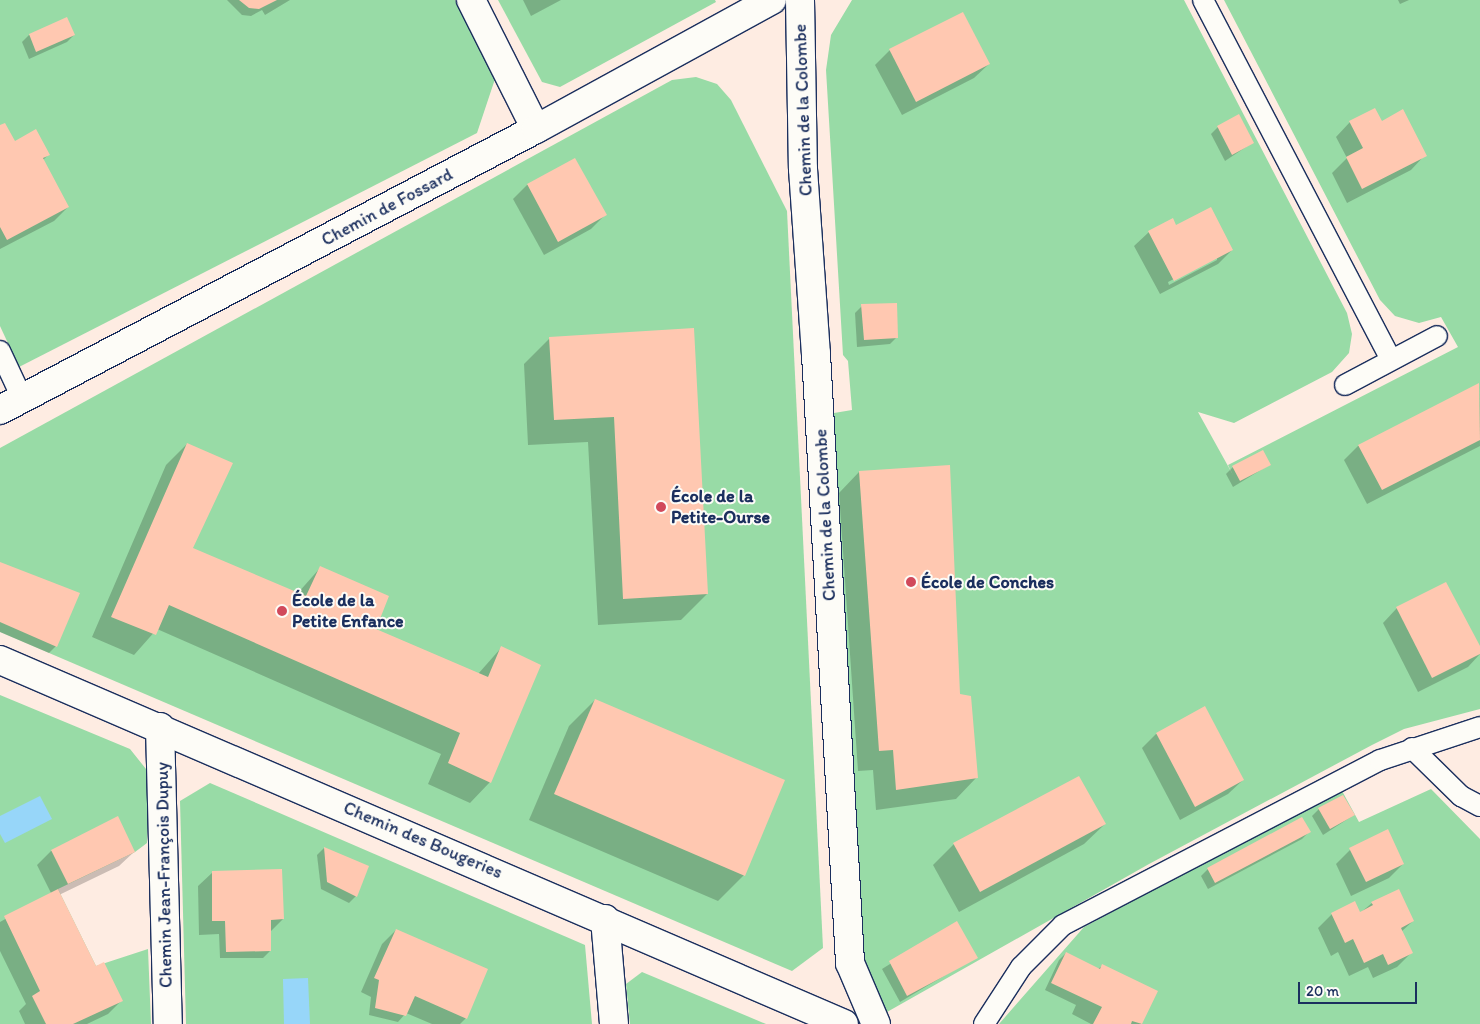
<!DOCTYPE html>
<meta charset="utf-8">
<style>
body{margin:0}
#map{position:relative;width:1480px;height:1024px;overflow:hidden;background:#feece2;font-family:Itim,sans-serif}
div>[style]{position:absolute}
.green>*{inset:0;background:#98dba6}
.water>*{inset:0;background:#97d6f9}
.shadow>*{inset:0;background:#0003}
.building>*{inset:0;background:#ffc8b1}
.roads{filter:drop-shadow(1px 0 #1b2f5e) drop-shadow(-1px 0 #1b2f5e) drop-shadow(0 1px #1b2f5e) drop-shadow(0 -1px #1b2f5e)}
.service>*{height:20px;margin:-10px;padding:0 10px;transform-origin:10px;border-radius:10px;background:#fdfcf7}
.pedestrian>*{height:28px;margin:-14px;padding:0 14px;transform-origin:14px;border-radius:14px;background:#fdfcf7}
.minor>*{height:28px;margin:-14px;padding:0 14px;transform-origin:14px;border-radius:14px;background:#fdfcf7}
.dots>*{width:14px;height:14px;translate:-50% -50%;box-sizing:border-box;border:2px solid #fdfcf7;border-radius:50%}
span{translate:-50% -50%;white-space:nowrap;text-align:center;line-height:1.15;-webkit-text-stroke:4px #fdfcf7;paint-order:stroke}
.street-label{font-size:18px;color:#1b2f5e}
.poi-label{font-size:18px;color:#1b2f5e;font-weight:700}
.left{translate:0 -50%;text-align:left}
.scale{position:absolute;left:1298px;top:982px;width:119px;height:22px;box-sizing:border-box;border:2px solid #1b2f5e;border-top:0;padding-left:6px;font-size:15px;line-height:18px;white-space:nowrap;color:#1b2f5e;-webkit-text-stroke:4px #fdfcf7;paint-order:stroke}
</style>
<div id="map">
<div class="green">
<i style="clip-path:polygon(0 0,455px 0,496px 76px,477px 133px,19px 367px,0 326px)"></i>
<i style="clip-path:polygon(498px 0,715px 0,716px 2px,560px 87px,542px 82px)"></i>
<i style="clip-path:polygon(852px 0,1184px 0,1347px 313px,1352px 334px,1349px 353px,1332px 372px,1234px 423px,1198px 412px,1233px 475px,1228px 465px,1458px 347px,1441px 317px,1419px 323px,1395px 316px,1380px 300px,1224px 0,1480px 0,1480px 709px,1404px 729px,1372px 745px,1149px 864px,887px 1012px,860px 960px,834px 413px,852px 410px,848px 361px,843px 355px,826px 70px,831px 35px)"></i>
<i style="clip-path:polygon(696px 77px,717px 84px,731px 100px,787px 211px,823px 948px,792px 971px,0 632px,0 448px,672px 80px)"></i>
<i style="clip-path:polygon(0 695px,130px 749px,150px 774px,147px 843px,135px 852px,58px 889px,96px 966px,148px 949px,151px 1024px,0 1024px)"></i>
<i style="clip-path:polygon(210px 783px,585px 945px,592px 1024px,186px 1024px,180px 801px)"></i>
<i style="clip-path:polygon(1341px 789px,1359px 822px,1431px 789px,1480px 839px,1480px 1024px,999px 1024px,1084px 927px)"></i>
<i style="clip-path:polygon(642px 972px,766px 1024px,630px 1024px,626px 984px)"></i>
</div>
<div class="water">
<i style="clip-path:polygon(40px 796px,52px 819px,5px 843px,0 834px,0 816px)"></i>
<i style="clip-path:polygon(308px 978px,310px 1024px,284px 1024px,283px 979px)"></i>
</div>
<div class="shadow">
<i style="clip-path:polygon(227px 0,290px 0,265px 15px,262px 10px,251px 16px,242px 15px)"></i>
<i style="clip-path:polygon(523px 0,561px 0,531px 16px)"></i>
<i style="clip-path:polygon(1398px 0,1409px 0,1400px 4px)"></i>
<i style="clip-path:polygon(963px 13px,989px 64px,974px 78px,902px 115px,875px 65px,890px 50px)"></i>
<i style="clip-path:polygon(29px 35px,74px 35px,67px 42px,29px 59px,22px 42px)"></i>
<i style="clip-path:polygon(1350px 122px,1425px 155px,1411px 170px,1347px 203px,1332px 173px,1347px 158px,1336px 137px)"></i>
<i style="clip-path:polygon(0 127px,14px 143px,48px 155px,43px 160px,68px 207px,54px 221px,0 249px)"></i>
<i style="clip-path:polygon(1218px 127px,1252px 143px,1225px 161px,1211px 134px)"></i>
<i style="clip-path:polygon(575px 160px,605px 215px,591px 229px,544px 255px,513px 199px,527px 185px)"></i>
<i style="clip-path:polygon(evenodd,1175px 226px,1232px 250px,1218px 264px,1160px 294px,1134px 246px,1149px 232px,1175px 226px,1217px 257px,1217px 260px,1169px 285px,1168px 282px,1217px 257px)"></i>
<i style="clip-path:polygon(862px 306px,897px 337px,890px 344px,857px 347px,855px 313px)"></i>
<i style="clip-path:polygon(693px 330px,707px 594px,681px 620px,598px 625px,588px 442px,528px 445px,524px 364px,550px 338px)"></i>
<i style="clip-path:polygon(1479px 385px,1480px 446px,1367px 504px,1344px 460px,1358px 446px)"></i>
<i style="clip-path:polygon(187px 444px,192px 549px,297px 594px,320px 568px,374px 629px,478px 674px,501px 648px,490px 782px,470px 803px,428px 784px,441px 754px,157px 629px,134px 655px,92px 637px,166px 465px)"></i>
<i style="clip-path:polygon(1269px 465px,1233px 487px,1226px 474px,1233px 467px)"></i>
<i style="clip-path:polygon(859px 472px,959px 695px,976px 778px,956px 799px,876px 810px,873px 770px,858px 771px,839px 493px)"></i>
<i style="clip-path:polygon(0 563px,56px 646px,49px 653px,0 632px)"></i>
<i style="clip-path:polygon(1397px 608px,1480px 649px,1480px 654px,1468px 667px,1418px 692px,1383px 623px)"></i>
<i style="clip-path:polygon(595px 700px,744px 875px,718px 901px,529px 820px,569px 726px)"></i>
<i style="clip-path:polygon(1205px 708px,1243px 780px,1228px 794px,1180px 820px,1142px 748px,1156px 734px)"></i>
<i style="clip-path:polygon(1319px 809px,1354px 815px,1323px 835px,1312px 816px)"></i>
<i style="clip-path:polygon(1105px 824px,1084px 844px,959px 912px,933px 865px,954px 844px)"></i>
<i style="clip-path:polygon(1309px 832px,1302px 839px,1208px 889px,1201px 876px,1208px 869px)"></i>
<i style="clip-path:polygon(324px 848px,368px 867px,356px 896px,349px 903px,321px 889px,317px 855px)"></i>
<i style="clip-path:polygon(1350px 850px,1403px 864px,1389px 878px,1351px 896px,1336px 864px)"></i>
<i style="clip-path:polygon(51px 851px,134px 852px,119px 866px,59px 895px,96px 968px,122px 1000px,108px 1014px,87px 1024px,25px 1024px,19px 1011px,26px 1004px,0 951px,0 922px,51px 893px,37px 865px)"></i>
<i style="clip-path:polygon(213px 872px,283px 919px,270px 932px,270px 951px,263px 958px,220px 958px,219px 934px,199px 935px,198px 886px)"></i>
<i style="clip-path:polygon(1372px 903px,1413px 921px,1401px 932px,1411px 953px,1397px 967px,1373px 978px,1368px 967px,1349px 976px,1338px 952px,1331px 956px,1318px 928px,1332px 914px,1360px 913px)"></i>
<i style="clip-path:polygon(956px 923px,976px 957px,900px 1002px,882px 969px)"></i>
<i style="clip-path:polygon(396px 930px,466px 1018px,460px 1024px,432px 1024px,406px 1013px,398px 1022px,369px 1015px,371px 997px,361px 992px,382px 944px)"></i>
<i style="clip-path:polygon(1066px 953px,1098px 969px,1102px 966px,1156px 991px,1141px 1024px,1091px 1024px,1072px 1014px,1076px 1005px,1045px 990px,1059px 960px)"></i>
</div>
<div class="building">
<i style="clip-path:polygon(239px 0,277px 0,259px 9px,249px 8px)"></i>
<i style="clip-path:polygon(963px 12px,990px 64px,916px 102px,889px 49px)"></i>
<i style="clip-path:polygon(67px 17px,75px 35px,36px 52px,29px 34px)"></i>
<i style="clip-path:polygon(1375px 108px,1382px 121px,1403px 109px,1427px 156px,1362px 189px,1346px 157px,1363px 148px,1349px 121px)"></i>
<i style="clip-path:polygon(1239px 114px,1254px 143px,1232px 155px,1217px 126px)"></i>
<i style="clip-path:polygon(5px 123px,15px 141px,36px 129px,50px 155px,43px 158px,69px 207px,7px 240px,0 227px,0 125px)"></i>
<i style="clip-path:polygon(575px 158px,607px 215px,558px 242px,527px 184px)"></i>
<i style="clip-path:polygon(1211px 207px,1233px 250px,1174px 281px,1148px 231px,1173px 218px,1176px 225px)"></i>
<i style="clip-path:polygon(897px 303px,898px 338px,864px 340px,861px 304px)"></i>
<i style="clip-path:polygon(694px 328px,708px 594px,623px 599px,614px 417px,554px 420px,549px 337px)"></i>
<i style="clip-path:polygon(1479px 383px,1480px 440px,1382px 490px,1358px 445px)"></i>
<i style="clip-path:polygon(187px 443px,233px 463px,193px 548px,306px 596px,320px 566px,389px 596px,376px 629px,488px 677px,501px 646px,541px 665px,491px 783px,448px 763px,460px 733px,169px 605px,156px 635px,111px 617px)"></i>
<i style="clip-path:polygon(1263px 450px,1271px 465px,1240px 481px,1232px 466px)"></i>
<i style="clip-path:polygon(950px 465px,960px 694px,971px 696px,978px 778px,896px 790px,893px 750px,879px 751px,859px 471px)"></i>
<i style="clip-path:polygon(0 562px,80px 593px,57px 647px,0 622px)"></i>
<i style="clip-path:polygon(1446px 582px,1480px 646px,1480px 654px,1432px 678px,1396px 607px)"></i>
<i style="clip-path:polygon(595px 699px,785px 780px,745px 876px,554px 794px)"></i>
<i style="clip-path:polygon(1205px 706px,1244px 780px,1195px 807px,1156px 733px)"></i>
<i style="clip-path:polygon(1079px 776px,1106px 824px,980px 892px,953px 843px)"></i>
<i style="clip-path:polygon(1343px 795px,1355px 815px,1330px 829px,1318px 808px)"></i>
<i style="clip-path:polygon(118px 816px,135px 852px,68px 884px,51px 850px)"></i>
<i style="clip-path:polygon(1302px 817px,1311px 832px,1215px 883px,1207px 868px)"></i>
<i style="clip-path:polygon(1388px 829px,1404px 864px,1366px 882px,1349px 848px)"></i>
<i style="clip-path:polygon(324px 847px,369px 866px,357px 897px,327px 882px)"></i>
<i style="clip-path:polygon(282px 869px,284px 919px,271px 920px,271px 951px,226px 952px,225px 921px,212px 921px,212px 871px)"></i>
<i style="clip-path:polygon(58px 889px,96px 966px,104px 962px,123px 1001px,73px 1024px,46px 1024px,32px 996px,40px 991px,4px 916px)"></i>
<i style="clip-path:polygon(1399px 889px,1414px 921px,1401px 928px,1413px 953px,1388px 965px,1383px 954px,1364px 963px,1353px 939px,1345px 943px,1331px 913px,1355px 901px,1360px 912px,1373px 905px,1371px 902px)"></i>
<i style="clip-path:polygon(957px 921px,978px 958px,907px 996px,889px 961px)"></i>
<i style="clip-path:polygon(396px 929px,488px 969px,467px 1019px,415px 996px,406px 1016px,375px 1008px,379px 980px,374px 978px)"></i>
<i style="clip-path:polygon(1066px 952px,1100px 969px,1102px 964px,1158px 991px,1142px 1024px,1132px 1021px,1131px 1024px,1093px 1024px,1102px 1007px,1051px 983px)"></i>
</div>
<div class="roads">
<div class="service">
<i style="left:1203px;top:0;width:405px;rotate:62.4deg"></i>
<i style="left:0;top:351px;width:52px;rotate:64.9deg"></i>
<i style="left:1345px;top:385px;width:104px;rotate:-28deg"></i>
<i style="left:1412px;top:748px;width:69px;rotate:44.4deg"></i>
<i style="left:1461px;top:796px;width:21px;rotate:28deg"></i>
<i style="left:984px;top:1024px;width:68px;rotate:-57deg"></i>
<i style="left:1021px;top:967px;width:59px;rotate:-45deg"></i>
<i style="left:1063px;top:925px;width:357px;rotate:-27.5deg"></i>
<i style="left:1380px;top:760px;width:105px;rotate:-18.3deg"></i>
</div>
<div class="pedestrian">
<i style="left:816px;top:354px;width:610px;rotate:86.8deg"></i>
<i style="left:850px;top:963px;width:66px;rotate:66.9deg"></i>
</div>
<div class="minor">
<i style="left:471px;top:0;width:144px;rotate:63.3deg"></i>
<i style="left:800px;top:0;width:169px;rotate:89deg"></i>
<i style="left:803px;top:169px;width:185px;rotate:86deg"></i>
<i style="left:0;top:410px;width:605px;rotate:-27.67deg"></i>
<i style="left:536px;top:129px;width:269px;rotate:-28.7deg"></i>
<i style="left:0;top:660px;width:919px;rotate:23.33deg"></i>
<i style="left:160px;top:727px;width:297px;rotate:88.5deg"></i>
<i style="left:605px;top:919px;width:105px;rotate:85.1deg"></i>
</div>
</div>
<div class="dots">
<i style="left:661px;top:507px;background:#d1495b"></i>
<i style="left:911px;top:582px;background:#d1495b"></i>
<i style="left:282px;top:611px;background:#d1495b"></i>
</div>
<div class="street-label">
<span style="left:803px;top:110px;rotate:-92deg">Chemin de la Colombe</span>
<span style="left:387px;top:207px;rotate:-28deg">Chemin de Fossard</span>
<span style="left:825px;top:515px;rotate:-93deg">Chemin de la Colombe</span>
<span style="left:423px;top:840px;rotate:23deg">Chemin des Bougeries</span>
<span style="left:164px;top:875px;rotate:-91deg">Chemin Jean-François Dupuy</span>
</div>
<div class="poi-label">
<span class="left" style="left:671px;top:507px">École de la<br>Petite-Ourse</span>
<span class="left" style="left:921px;top:582px">École de Conches</span>
<span class="left" style="left:292px;top:611px">École de la<br>Petite Enfance</span>
</div>
<div class="scale">20 m</div>
</div>
